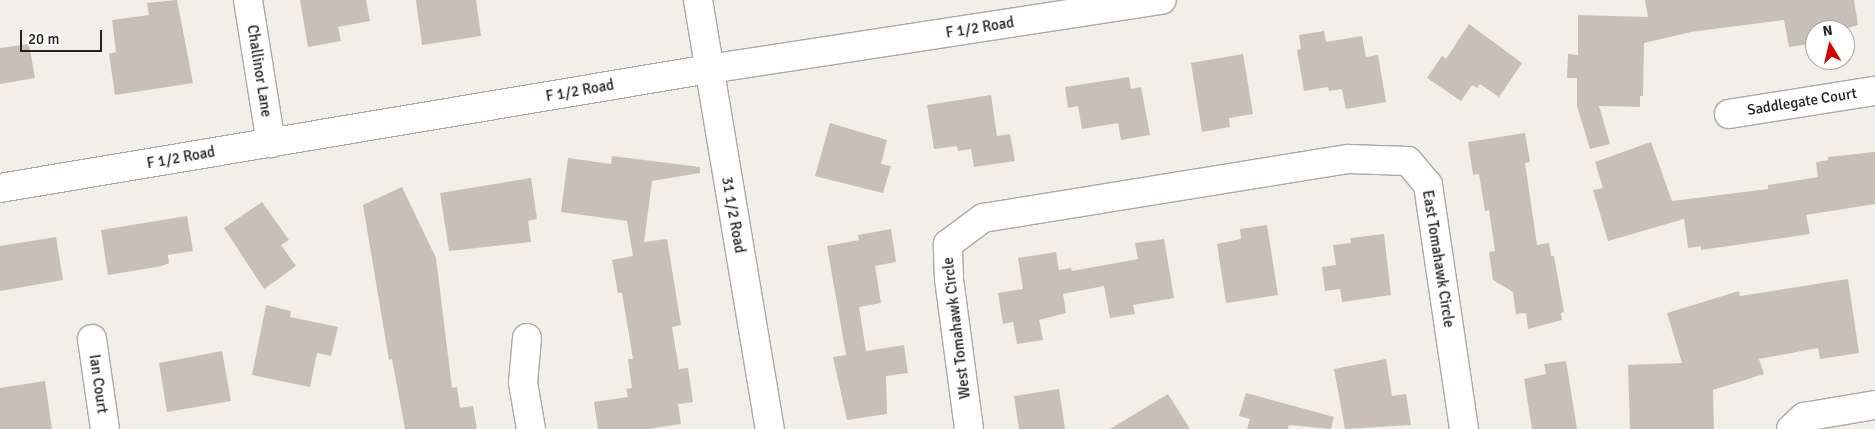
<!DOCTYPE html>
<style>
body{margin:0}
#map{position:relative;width:1875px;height:429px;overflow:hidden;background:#f2efe9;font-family:Signika,sans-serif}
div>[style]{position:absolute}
.building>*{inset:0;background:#c7bfb8}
.roads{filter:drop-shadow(1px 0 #a9a9a9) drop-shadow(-1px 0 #a9a9a9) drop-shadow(0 1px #a9a9a9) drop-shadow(0 -1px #a9a9a9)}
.minor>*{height:28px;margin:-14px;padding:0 14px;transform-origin:14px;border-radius:14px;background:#fff}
.tertiary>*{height:28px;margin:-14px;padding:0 14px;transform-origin:14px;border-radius:14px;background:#fff}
span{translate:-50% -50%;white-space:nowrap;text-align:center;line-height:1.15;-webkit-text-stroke:5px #fff;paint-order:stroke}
.street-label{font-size:15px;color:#222}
.north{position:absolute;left:1805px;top:20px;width:50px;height:50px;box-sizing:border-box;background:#fff;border:1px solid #a7a7a7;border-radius:50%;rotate:351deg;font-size:14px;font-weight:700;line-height:20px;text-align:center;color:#222}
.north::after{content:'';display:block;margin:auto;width:18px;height:22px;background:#d40000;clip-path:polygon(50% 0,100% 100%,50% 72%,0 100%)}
.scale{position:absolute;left:20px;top:30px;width:82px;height:22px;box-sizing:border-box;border:2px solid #222;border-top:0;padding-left:6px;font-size:15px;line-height:18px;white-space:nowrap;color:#222;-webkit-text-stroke:4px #fff;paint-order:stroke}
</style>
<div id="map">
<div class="building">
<i style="clip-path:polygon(177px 0,193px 83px,115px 95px,109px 54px,116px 52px,112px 20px,149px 15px,147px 3px)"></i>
<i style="clip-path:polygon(300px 0,366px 0,370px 21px,338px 27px,341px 41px,308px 47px)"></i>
<i style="clip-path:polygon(416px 0,476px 0,481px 36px,422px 45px)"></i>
<i style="clip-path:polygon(1645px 0,1854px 0,1858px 25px,1842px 30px,1815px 30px,1815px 43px,1789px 47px,1784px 20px,1691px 32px,1644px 43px,1643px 96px,1640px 96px,1640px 107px,1599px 106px,1610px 144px,1590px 149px,1577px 106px,1577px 78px,1567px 78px,1568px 54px,1578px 55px,1578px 15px,1648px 17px)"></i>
<i style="clip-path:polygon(1469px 24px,1522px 63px,1499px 97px,1480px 84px,1477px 88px,1472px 85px,1461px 101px,1427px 78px,1442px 56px,1446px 59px)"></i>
<i style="clip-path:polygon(1324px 31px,1326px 42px,1362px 36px,1366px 57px,1378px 55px,1386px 102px,1346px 109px,1342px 89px,1329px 91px,1328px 87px,1304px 91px,1297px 50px,1301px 49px,1299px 35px)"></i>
<i style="clip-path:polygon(29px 44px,35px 78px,0 84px,0 48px)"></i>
<i style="clip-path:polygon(1243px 54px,1253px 114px,1229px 118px,1230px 127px,1202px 132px,1191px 63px)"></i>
<i style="clip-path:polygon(1129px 77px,1131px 89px,1141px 87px,1150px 135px,1121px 140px,1118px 123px,1082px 129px,1078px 106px,1068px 108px,1065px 87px)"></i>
<i style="clip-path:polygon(991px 95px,997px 136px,1010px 134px,1015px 161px,974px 167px,971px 149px,958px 151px,957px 146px,934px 149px,927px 105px)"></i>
<i style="clip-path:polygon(830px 123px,887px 140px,881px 164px,891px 166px,883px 193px,815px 176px)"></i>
<i style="clip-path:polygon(1525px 133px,1530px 162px,1525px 163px,1537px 245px,1549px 243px,1551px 256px,1554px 256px,1564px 312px,1561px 313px,1562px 320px,1528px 329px,1526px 313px,1516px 314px,1513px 292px,1493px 280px,1489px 252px,1495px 251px,1489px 210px,1485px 211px,1479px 174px,1473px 175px,1468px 142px)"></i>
<i style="clip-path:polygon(1651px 142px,1672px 201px,1768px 189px,1768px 185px,1818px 177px,1816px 162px,1828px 160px,1828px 157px,1875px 152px,1875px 204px,1806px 215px,1810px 234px,1701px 250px,1701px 246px,1688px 248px,1684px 219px,1608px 241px,1593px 190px,1603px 188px,1595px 162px)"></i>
<i style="clip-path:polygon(612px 156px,700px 167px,700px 173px,652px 181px,644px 242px,667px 239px,681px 325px,672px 327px,679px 369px,688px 368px,693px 402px,678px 404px,681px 424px,648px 429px,598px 429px,594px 402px,628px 397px,626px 389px,632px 388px,628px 359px,633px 359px,622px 293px,618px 293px,612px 260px,633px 256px,627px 221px,561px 212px,568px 158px,611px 164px)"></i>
<i style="clip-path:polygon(531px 178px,537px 219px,528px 221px,531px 242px,449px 251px,440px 193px)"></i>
<i style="clip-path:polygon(402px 187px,436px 258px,452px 388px,457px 387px,460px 408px,473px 406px,477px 429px,405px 429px,392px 359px,389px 360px,363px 205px)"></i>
<i style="clip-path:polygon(262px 202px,289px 240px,281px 245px,296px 266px,264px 289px,224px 228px)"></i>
<i style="clip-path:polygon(187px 216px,193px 251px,168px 255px,169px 263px,162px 266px,108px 275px,101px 230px)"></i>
<i style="clip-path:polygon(1267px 225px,1278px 295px,1226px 303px,1217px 244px,1241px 239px,1240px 229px)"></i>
<i style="clip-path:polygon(891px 229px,896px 262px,875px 266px,881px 303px,859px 307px,866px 351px,904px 345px,908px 373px,886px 376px,887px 414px,847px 420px,833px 357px,846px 355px,827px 246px,859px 240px,858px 235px)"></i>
<i style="clip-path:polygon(1384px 234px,1391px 295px,1342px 302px,1340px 289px,1325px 291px,1322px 267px,1336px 265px,1333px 245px,1351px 243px,1350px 238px)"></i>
<i style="clip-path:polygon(56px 237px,63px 280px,0 291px,0 246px)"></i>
<i style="clip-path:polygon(1164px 239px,1174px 298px,1133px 305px,1135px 314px,1110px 318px,1104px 286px,1063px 294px,1066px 313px,1039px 320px,1043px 340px,1017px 344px,1013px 322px,1003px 324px,998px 293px,1023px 289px,1018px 258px,1056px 252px,1059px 270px,1071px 268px,1072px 271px,1138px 259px,1135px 243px)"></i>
<i style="clip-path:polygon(1848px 279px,1859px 353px,1820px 359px,1818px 348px,1759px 359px,1764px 374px,1713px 390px,1714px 429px,1630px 429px,1628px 365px,1682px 363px,1667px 313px,1739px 291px,1740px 296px)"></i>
<i style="clip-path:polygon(266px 305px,291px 311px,290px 317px,338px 327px,331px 356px,317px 353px,310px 387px,252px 375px)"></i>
<i style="clip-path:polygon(222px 351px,231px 401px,167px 412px,159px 363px)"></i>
<i style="clip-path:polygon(1386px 359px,1392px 396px,1406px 394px,1411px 425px,1345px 429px,1334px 369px)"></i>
<i style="clip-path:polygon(1566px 361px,1577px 429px,1532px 429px,1524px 379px,1546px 374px,1544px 364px)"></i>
<i style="clip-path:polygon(45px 381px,52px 429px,0 429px,0 388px)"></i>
<i style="clip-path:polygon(1059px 389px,1065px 429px,1019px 429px,1014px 396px)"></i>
<i style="clip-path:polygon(1246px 393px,1334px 417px,1331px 429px,1289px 425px,1288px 429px,1247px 429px,1250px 419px,1239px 416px)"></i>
<i style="clip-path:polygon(1168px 394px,1190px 429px,1110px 429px)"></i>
</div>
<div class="roads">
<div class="minor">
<i style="left:248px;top:0;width:145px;rotate:80.9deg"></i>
<i style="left:1729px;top:114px;width:148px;rotate:-9deg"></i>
<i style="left:527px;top:338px;width:45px;rotate:95.1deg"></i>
<i style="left:523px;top:383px;width:47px;rotate:80.1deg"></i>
<i style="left:92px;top:339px;width:91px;rotate:81.8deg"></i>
<i style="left:969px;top:429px;width:151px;rotate:-97.6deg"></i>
<i style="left:949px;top:279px;width:35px;rotate:-92deg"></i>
<i style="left:948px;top:244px;width:44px;rotate:-36.6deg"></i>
<i style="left:983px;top:218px;width:370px;rotate:-9.2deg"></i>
<i style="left:1348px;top:159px;width:60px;rotate:1.9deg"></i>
<i style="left:1408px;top:161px;width:31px;rotate:50deg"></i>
<i style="left:1428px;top:185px;width:247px;rotate:81.6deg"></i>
<i style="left:1791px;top:429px;width:18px;rotate:-43deg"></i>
<i style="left:1804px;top:417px;width:72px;rotate:-9.6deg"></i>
</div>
<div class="tertiary">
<i style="left:698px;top:0;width:435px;rotate:80.5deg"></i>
<i style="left:0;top:188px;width:719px;rotate:-9.53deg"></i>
<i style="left:709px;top:69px;width:458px;rotate:-8.7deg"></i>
</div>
</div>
<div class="street-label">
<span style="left:980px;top:28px;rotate:-9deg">F 1/2 Road</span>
<span style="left:259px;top:71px;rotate:81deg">Challinor Lane</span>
<span style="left:580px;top:91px;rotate:-10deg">F 1/2 Road</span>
<span style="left:1802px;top:102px;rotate:-9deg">Saddlegate Court</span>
<span style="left:181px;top:158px;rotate:-10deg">F 1/2 Road</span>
<span style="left:733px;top:215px;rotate:80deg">31 1/2 Road</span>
<span style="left:1438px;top:259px;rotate:81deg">East Tomahawk Circle</span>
<span style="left:957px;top:328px;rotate:-97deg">West Tomahawk Circle</span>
<span style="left:98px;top:384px;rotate:82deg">Ian Court</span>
</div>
<div class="north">N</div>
<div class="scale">20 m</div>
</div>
